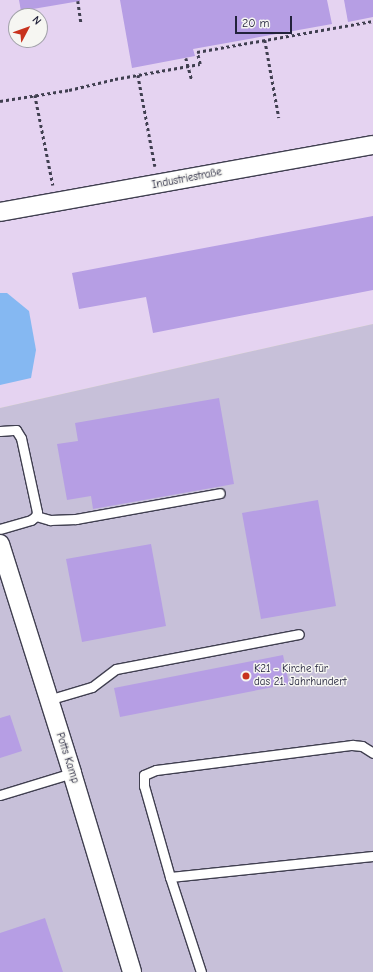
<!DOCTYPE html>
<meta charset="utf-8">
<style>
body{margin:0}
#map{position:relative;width:373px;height:972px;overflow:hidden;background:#ebe5c8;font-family:"Comic Neue",sans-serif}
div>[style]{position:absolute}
.built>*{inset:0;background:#e5d3f1}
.industrial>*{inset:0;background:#c7c0d9}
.water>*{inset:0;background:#85b8f2}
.building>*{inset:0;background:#b69ee4}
.path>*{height:2.5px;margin-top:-1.25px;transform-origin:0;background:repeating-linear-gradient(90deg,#403f50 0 3px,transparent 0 6px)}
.roads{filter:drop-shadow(1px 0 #403f50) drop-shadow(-1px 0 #403f50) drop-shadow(0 1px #403f50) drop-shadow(0 -1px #403f50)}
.service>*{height:9px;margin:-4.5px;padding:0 4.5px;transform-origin:4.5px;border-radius:4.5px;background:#fff}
.minor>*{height:18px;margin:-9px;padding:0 9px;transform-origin:9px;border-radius:9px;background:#fff}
.dots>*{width:11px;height:11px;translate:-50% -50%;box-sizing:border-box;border:2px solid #f6f6f2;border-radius:50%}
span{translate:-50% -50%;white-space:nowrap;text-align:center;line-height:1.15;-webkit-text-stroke:3px #f6f6f2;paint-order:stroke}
.street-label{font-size:11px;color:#22223b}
.poi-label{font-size:11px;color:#22223b}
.left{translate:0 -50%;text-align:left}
.north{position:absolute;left:8px;top:8px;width:40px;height:40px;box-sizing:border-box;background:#f6f6f2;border:1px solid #a1a1a9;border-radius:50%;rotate:49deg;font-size:11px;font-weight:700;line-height:16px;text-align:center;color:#22223b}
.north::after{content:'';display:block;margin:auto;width:14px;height:18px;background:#c8321e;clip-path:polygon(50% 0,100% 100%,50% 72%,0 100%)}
.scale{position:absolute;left:235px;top:16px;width:57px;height:18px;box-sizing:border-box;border:2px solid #22223b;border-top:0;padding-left:5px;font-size:12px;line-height:14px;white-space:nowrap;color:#22223b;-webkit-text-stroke:3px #f6f6f2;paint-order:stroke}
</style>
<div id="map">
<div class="built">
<i style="clip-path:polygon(evenodd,0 0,373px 0,373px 324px,0 408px,0 0,16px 16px,40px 16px,40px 40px,16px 40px,16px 16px)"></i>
</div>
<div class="industrial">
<i style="clip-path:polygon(373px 324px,373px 972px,0 972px,0 408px)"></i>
</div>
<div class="water">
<i style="clip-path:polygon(0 293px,7px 293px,29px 311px,36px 350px,31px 378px,0 385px)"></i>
</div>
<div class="building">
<i style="clip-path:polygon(19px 0,80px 0,80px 1px,21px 11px)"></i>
<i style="clip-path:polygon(120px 0,327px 0,332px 24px,193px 49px,195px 56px,132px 68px)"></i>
<i style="clip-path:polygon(344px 0,373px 0,373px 17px,348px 22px)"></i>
<i style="clip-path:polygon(373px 216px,373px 290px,153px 333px,146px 297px,79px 309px,72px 273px)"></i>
<i style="clip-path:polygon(219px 398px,234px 484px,93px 509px,91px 496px,67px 500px,57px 444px,78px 441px,75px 423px)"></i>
<i style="clip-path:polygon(318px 500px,336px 606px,261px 619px,242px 513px)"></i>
<i style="clip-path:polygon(151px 544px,166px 626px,82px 642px,66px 559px)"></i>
<i style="clip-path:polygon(283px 655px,289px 684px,120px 717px,114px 688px)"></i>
<i style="clip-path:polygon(10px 715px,22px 751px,0 758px,0 718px)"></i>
<i style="clip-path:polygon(45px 918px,63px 972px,0 972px,0 933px)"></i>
</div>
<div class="path">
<i style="left:78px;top:1px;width:22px;rotate:82deg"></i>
<i style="left:265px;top:40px;width:79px;rotate:79.8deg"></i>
<i style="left:186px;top:58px;width:23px;rotate:75deg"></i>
<i style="left:138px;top:75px;width:93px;rotate:79.4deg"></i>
<i style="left:35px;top:95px;width:92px;rotate:78.7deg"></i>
<i style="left:0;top:101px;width:70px;rotate:-9.1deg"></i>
<i style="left:69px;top:90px;width:47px;rotate:-13.4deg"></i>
<i style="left:115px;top:79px;width:86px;rotate:-10deg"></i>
<i style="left:200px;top:64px;width:12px;rotate:-104deg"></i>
<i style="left:197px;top:52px;width:179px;rotate:-10deg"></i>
</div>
<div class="roads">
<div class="service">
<i style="left:0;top:431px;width:16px;rotate:-4deg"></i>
<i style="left:16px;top:430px;width:9px;rotate:58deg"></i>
<i style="left:21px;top:438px;width:76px;rotate:77.8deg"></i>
<i style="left:37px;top:512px;width:4px;rotate:104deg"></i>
<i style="left:36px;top:516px;width:6px;rotate:141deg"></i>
<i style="left:31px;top:520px;width:32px;rotate:164deg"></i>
<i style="left:36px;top:516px;width:15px;rotate:16deg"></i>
<i style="left:50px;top:520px;width:26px;rotate:-2deg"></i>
<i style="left:76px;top:519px;width:146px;rotate:-10.2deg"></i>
<i style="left:48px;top:700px;width:46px;rotate:-16.5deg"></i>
<i style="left:92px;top:687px;width:30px;rotate:-37deg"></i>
<i style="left:116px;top:669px;width:186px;rotate:-10.8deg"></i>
<i style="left:0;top:795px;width:75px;rotate:-17deg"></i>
<i style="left:170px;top:877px;width:204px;rotate:-5.9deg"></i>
<i style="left:201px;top:972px;width:100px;rotate:-108.1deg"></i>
<i style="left:170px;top:877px;width:95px;rotate:-105.9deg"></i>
<i style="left:144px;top:786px;width:11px;rotate:-90deg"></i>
<i style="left:144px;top:775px;width:13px;rotate:-23deg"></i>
<i style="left:156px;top:770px;width:198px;rotate:-7.3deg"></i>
<i style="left:352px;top:745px;width:10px;rotate:6deg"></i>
<i style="left:362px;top:746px;width:13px;rotate:32deg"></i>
</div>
<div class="minor">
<i style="left:0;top:212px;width:379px;rotate:-10.2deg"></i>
<i style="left:0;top:544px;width:240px;rotate:72.5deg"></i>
<i style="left:72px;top:773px;width:208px;rotate:73.2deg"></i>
</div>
</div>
<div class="dots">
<i style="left:246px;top:676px;background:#c8321e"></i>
</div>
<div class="street-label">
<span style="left:187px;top:179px;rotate:-11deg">Industriestraße</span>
<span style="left:67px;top:758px;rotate:72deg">Potts Kamp</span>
</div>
<div class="poi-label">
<span class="left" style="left:254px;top:676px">K21 - Kirche für<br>das 21. Jahrhundert</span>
</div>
<div class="north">N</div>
<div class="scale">20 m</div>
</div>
